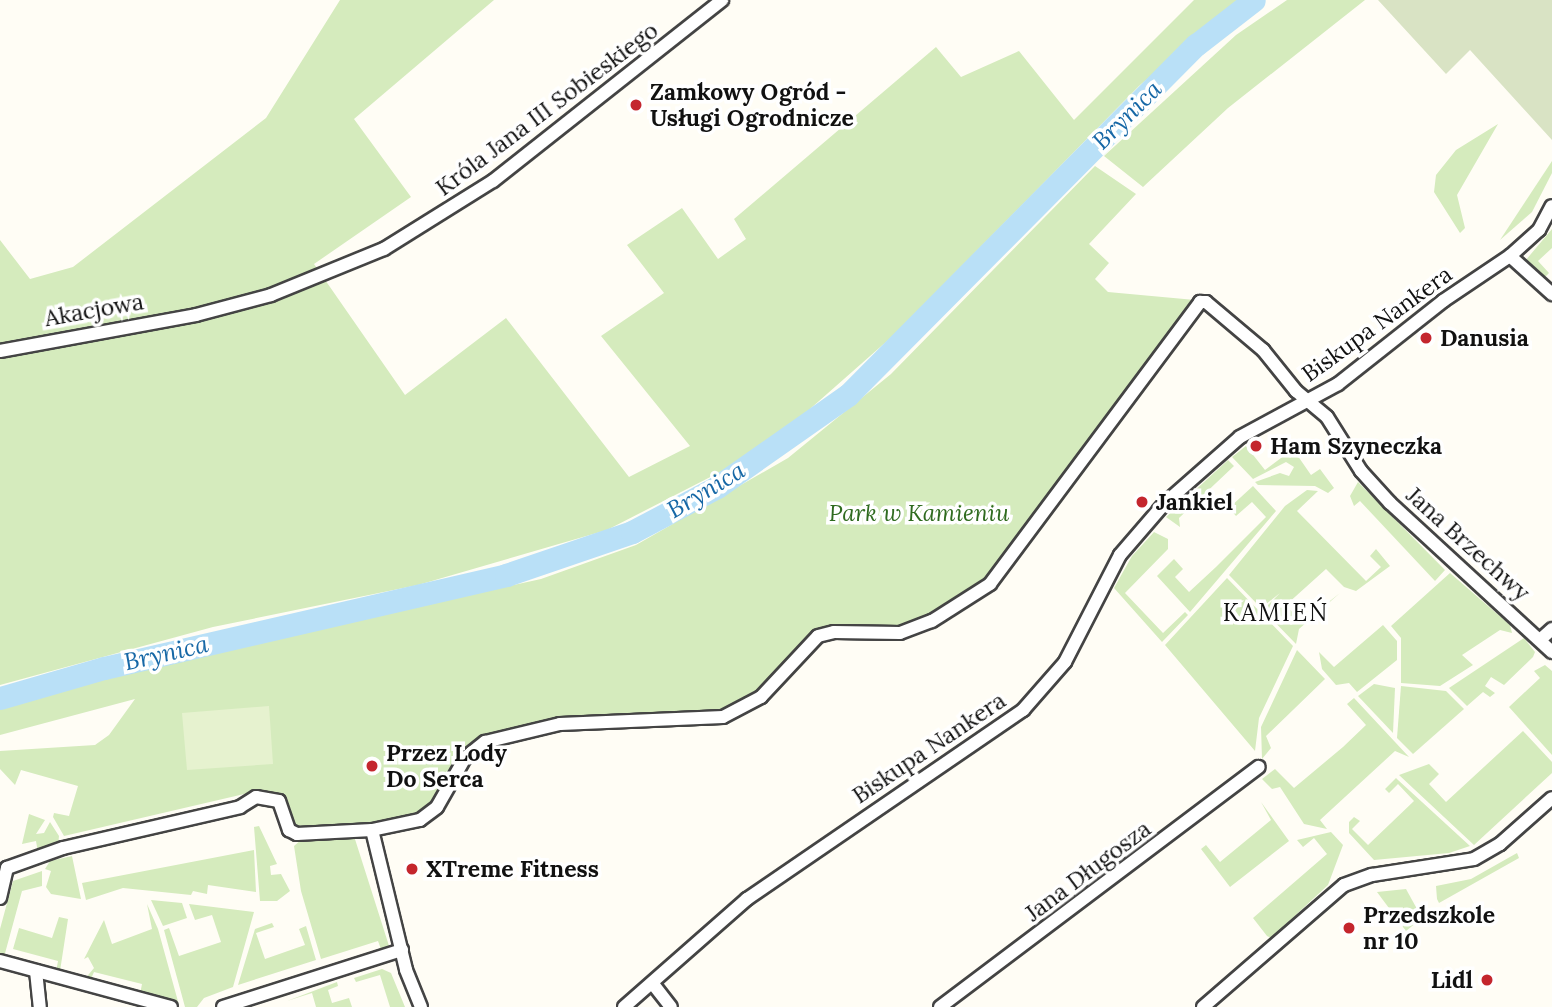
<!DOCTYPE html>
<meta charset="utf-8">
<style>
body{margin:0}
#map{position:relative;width:1552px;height:1007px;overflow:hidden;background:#fffdf5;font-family:Lora,serif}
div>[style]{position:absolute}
.green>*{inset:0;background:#d5ebbd}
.cemetery>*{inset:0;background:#d9e3c4}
.pitch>*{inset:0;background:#e6f2cf}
.river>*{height:23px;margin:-11.5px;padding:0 11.5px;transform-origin:11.5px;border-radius:11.5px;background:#b9e0f7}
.roads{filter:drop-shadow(2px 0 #444) drop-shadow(-2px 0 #444) drop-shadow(0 2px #444) drop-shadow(0 -2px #444)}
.minor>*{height:12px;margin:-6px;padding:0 6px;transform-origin:6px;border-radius:6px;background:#fff}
.dots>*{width:19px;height:19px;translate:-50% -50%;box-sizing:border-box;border:4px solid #fff;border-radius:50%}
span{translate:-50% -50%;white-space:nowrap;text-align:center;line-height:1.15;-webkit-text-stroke:7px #fff;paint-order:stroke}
.poi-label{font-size:23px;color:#111;font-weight:700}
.left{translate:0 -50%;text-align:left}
.right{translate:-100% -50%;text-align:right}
.street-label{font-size:23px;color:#111}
.park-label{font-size:23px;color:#2f6b1f;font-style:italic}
.water-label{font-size:24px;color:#1768a6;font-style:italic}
.neighbourhood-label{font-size:24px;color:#111;letter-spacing:2px}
</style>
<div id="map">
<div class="green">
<i style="clip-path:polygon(340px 0,494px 0,354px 119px,411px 197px,314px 264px,405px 395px,506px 318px,629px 477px,690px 446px,601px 336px,664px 293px,627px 245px,682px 208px,718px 259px,746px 239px,734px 219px,936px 47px,961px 77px,1019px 51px,1074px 120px,1194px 0,1238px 0,1139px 86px,895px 334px,802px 416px,724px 470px,607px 530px,418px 585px,213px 627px,0 685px,0 240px,30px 279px,73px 267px,266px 118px)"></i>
<i style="clip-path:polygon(1287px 0,1365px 0,1228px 108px,1143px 187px,1104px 156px,1236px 35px)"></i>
<i style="clip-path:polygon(1498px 124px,1457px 195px,1465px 228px,1460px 233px,1434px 192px,1436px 175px,1456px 150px)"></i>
<i style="clip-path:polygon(1552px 161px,1552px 173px,1532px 212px,1500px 240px)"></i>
<i style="clip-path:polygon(1095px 166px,1136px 194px,1089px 244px,1109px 263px,1095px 279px,1108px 292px,1195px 300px,984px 586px,909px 627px,809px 637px,763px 690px,730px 711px,511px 730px,452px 769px,432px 807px,419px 815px,363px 826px,296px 827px,285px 799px,257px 791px,64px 836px,53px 817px,54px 813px,69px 816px,78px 786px,21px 770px,15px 785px,0 769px,0 751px,95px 745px,109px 735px,135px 699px,0 735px,0 707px,143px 666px,541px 579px,636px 545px,788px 458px,891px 374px)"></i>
<i style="clip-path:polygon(1552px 229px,1552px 248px,1538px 261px,1549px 273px,1544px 278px,1525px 261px)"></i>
<i style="clip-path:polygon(1246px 446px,1265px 470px,1293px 449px,1311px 475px,1320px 469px,1334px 488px,1328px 493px,1315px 486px,1258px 485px,1255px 482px,1280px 473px,1289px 476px,1294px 467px,1286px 462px,1253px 479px,1232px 457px)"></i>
<i style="clip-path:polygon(1228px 460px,1234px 466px,1179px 518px,1180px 527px,1166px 517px)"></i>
<i style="clip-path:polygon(1358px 482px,1445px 570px,1435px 581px,1360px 501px,1354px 506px,1350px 496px)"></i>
<i style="clip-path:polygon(1253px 486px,1276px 511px,1190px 612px,1157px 576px,1174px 559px,1183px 569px,1175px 577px,1189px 592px,1216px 567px,1266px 517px,1252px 502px,1236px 516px,1229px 508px)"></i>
<i style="clip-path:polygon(1307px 490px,1318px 491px,1297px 511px,1366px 581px,1381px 567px,1370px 556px,1376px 549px,1390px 566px,1356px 591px,1344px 587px,1326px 569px,1286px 605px,1302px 623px,1340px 593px,1299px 629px,1296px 644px,1263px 610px,1280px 593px,1261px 608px,1229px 575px,1285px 506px)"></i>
<i style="clip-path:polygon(1154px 532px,1168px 539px,1168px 549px,1125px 593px,1163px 633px,1185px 612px,1188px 615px,1162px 642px,1114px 588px,1132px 556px)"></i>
<i style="clip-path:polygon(1450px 573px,1510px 625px,1512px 633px,1500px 630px,1462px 655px,1473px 665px,1440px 686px,1401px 683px,1401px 638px,1391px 626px)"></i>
<i style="clip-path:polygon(1227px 578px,1293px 646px,1259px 718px,1255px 751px,1165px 645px)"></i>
<i style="clip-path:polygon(1383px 625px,1397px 641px,1397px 660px,1357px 692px,1349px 683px,1336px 685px,1322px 669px,1319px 652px,1334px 667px)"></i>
<i style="clip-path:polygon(1524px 638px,1535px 652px,1533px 657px,1504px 685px,1491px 677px,1485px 686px,1495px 693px,1490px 697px,1483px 692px,1467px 706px,1449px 688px)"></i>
<i style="clip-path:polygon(1297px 650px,1325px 679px,1266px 736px,1271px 748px,1262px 759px,1261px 727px)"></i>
<i style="clip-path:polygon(1545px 665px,1552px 671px,1552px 755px,1509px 707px,1540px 678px,1534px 671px)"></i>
<i style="clip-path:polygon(1374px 684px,1395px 688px,1393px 733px,1358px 696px)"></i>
<i style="clip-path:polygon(1401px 686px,1446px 691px,1464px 709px,1413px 754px,1397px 738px)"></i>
<i style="clip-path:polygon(1354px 698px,1409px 757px,1395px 751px,1320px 820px,1327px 829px,1304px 824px,1280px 787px,1272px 789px,1262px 779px,1275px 769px,1294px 788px,1343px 747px,1366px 725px,1347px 704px)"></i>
<i style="clip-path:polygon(1523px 731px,1552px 762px,1552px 773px,1474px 845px,1399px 775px,1429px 764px,1439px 774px,1429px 784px,1446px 802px)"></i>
<i style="clip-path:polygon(1396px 778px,1398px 780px,1470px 846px,1449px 853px,1374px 860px,1349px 833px,1349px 822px,1354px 817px,1360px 821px,1352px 829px,1368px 845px,1414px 801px,1398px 784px,1389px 793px,1385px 789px)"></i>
<i style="clip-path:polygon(1261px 802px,1289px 841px,1230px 887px,1201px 849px,1206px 845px,1220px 862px,1271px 820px)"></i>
<i style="clip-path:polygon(29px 814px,45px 820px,36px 834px,44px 833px,50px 822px,59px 836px,58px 846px,38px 853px,36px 841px,22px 844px)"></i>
<i style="clip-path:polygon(259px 826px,277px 864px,270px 866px,271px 875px,281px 874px,290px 891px,277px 901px,260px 901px,254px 827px)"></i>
<i style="clip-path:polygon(1331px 832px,1343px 845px,1328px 885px,1271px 938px,1267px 936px,1253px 918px,1327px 854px,1314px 838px,1303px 847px,1297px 840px)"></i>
<i style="clip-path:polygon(354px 836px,390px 949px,382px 952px,378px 941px,321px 959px,301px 891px,294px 846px,302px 839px)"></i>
<i style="clip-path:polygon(254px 850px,256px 892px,208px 885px,207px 894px,193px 891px,191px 895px,123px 888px,86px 900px,82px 883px)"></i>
<i style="clip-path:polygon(1517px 853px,1519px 858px,1439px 903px,1437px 899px,1436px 886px,1471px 879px)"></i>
<i style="clip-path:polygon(72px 856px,81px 899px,51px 894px,46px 887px,51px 871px,45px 869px,50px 861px)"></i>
<i style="clip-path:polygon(42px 871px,42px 886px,22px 891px,4px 957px,0 957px,0 929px,13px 881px)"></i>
<i style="clip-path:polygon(1406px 889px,1422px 918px,1406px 931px,1377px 892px)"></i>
<i style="clip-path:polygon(151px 900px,182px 903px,187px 918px,163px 926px)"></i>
<i style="clip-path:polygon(147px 904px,158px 929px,179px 1005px,140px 994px,142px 984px,94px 972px,90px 981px,84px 980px,94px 968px,88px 957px,84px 959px,104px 920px,112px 944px,152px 929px)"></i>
<i style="clip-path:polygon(189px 904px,254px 912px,233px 987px,204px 998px,197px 1007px,185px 1007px,164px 930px,169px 928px,179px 956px,221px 942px,212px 915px,195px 920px)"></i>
<i style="clip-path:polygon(59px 917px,68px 919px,60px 971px,56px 972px,58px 961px,13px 949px,19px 928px,52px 938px)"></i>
<i style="clip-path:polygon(272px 923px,274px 927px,256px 933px,265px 959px,305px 945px,299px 929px,306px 926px,316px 960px,238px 985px,255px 929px)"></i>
<i style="clip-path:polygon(382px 969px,391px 973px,405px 1007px,390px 1007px,380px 975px,356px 982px,354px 978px)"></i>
<i style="clip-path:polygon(337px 982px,338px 986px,328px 990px,332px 1003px,349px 998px,352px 1007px,316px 1007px,312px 993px,287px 1001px)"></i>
</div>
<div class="cemetery">
<i style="clip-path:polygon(1378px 0,1552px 0,1552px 140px,1470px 50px,1446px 74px)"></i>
</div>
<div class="pitch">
<i style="clip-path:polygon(269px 706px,273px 764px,187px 770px,182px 713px)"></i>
</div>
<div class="river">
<i style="left:0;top:698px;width:108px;rotate:-16.1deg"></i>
<i style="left:104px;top:668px;width:413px;rotate:-13deg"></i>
<i style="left:506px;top:575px;width:133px;rotate:-18.8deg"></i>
<i style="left:632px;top:532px;width:96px;rotate:-27.9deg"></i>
<i style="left:717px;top:487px;width:160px;rotate:-35.1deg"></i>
<i style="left:848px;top:395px;width:494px;rotate:-45.2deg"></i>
<i style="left:1196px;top:45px;width:73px;rotate:-37.8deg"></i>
</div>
<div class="roads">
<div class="minor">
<i style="left:1510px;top:256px;width:57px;rotate:42.1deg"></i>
<i style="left:0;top:351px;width:199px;rotate:-10.4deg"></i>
<i style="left:196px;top:315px;width:78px;rotate:-14.9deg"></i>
<i style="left:271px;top:295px;width:122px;rotate:-22.2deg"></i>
<i style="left:384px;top:249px;width:128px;rotate:-32deg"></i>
<i style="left:493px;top:181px;width:292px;rotate:-38.3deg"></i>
<i style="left:1541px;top:639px;width:15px;rotate:-42deg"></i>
<i style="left:372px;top:830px;width:144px;rotate:76.3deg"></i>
<i style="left:406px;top:970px;width:40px;rotate:68deg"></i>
<i style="left:0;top:898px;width:31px;rotate:-77deg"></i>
<i style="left:7px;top:868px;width:59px;rotate:-19.7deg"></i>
<i style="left:63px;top:848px;width:182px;rotate:-13deg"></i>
<i style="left:240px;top:807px;width:19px;rotate:-32deg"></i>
<i style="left:256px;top:797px;width:23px;rotate:10deg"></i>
<i style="left:279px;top:801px;width:31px;rotate:71deg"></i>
<i style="left:289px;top:830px;width:9px;rotate:27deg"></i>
<i style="left:297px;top:834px;width:75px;rotate:-3.1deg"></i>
<i style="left:372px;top:830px;width:49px;rotate:-11.8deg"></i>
<i style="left:420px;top:820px;width:21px;rotate:-37deg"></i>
<i style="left:437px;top:807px;width:56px;rotate:-60.3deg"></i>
<i style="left:465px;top:758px;width:26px;rotate:-39deg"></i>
<i style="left:485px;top:742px;width:77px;rotate:-13.5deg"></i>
<i style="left:560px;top:724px;width:163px;rotate:-2.5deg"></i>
<i style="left:723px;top:717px;width:43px;rotate:-27.8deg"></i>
<i style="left:761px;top:697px;width:83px;rotate:-46.9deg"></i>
<i style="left:818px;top:636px;width:16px;rotate:-14deg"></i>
<i style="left:834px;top:632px;width:66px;rotate:0.9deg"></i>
<i style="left:900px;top:633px;width:34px;rotate:-21deg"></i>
<i style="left:932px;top:621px;width:69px;rotate:-32.5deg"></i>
<i style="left:990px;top:584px;width:352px;rotate:-53.3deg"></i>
<i style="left:1200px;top:302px;width:6px"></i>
<i style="left:1206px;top:302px;width:75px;rotate:40.1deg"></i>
<i style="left:1263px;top:350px;width:53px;rotate:51.2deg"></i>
<i style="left:1296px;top:391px;width:40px;rotate:40deg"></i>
<i style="left:1327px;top:417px;width:64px;rotate:57.8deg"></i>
<i style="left:1361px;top:471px;width:43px;rotate:47.8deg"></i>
<i style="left:1390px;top:503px;width:220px;rotate:42.6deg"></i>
<i style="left:0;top:961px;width:177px;rotate:15.1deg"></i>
<i style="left:36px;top:971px;width:36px;rotate:84deg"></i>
<i style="left:653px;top:984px;width:29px;rotate:52deg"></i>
<i style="left:223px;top:1007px;width:188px;rotate:-17.7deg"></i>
<i style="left:624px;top:1007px;width:164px;rotate:-41.3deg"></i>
<i style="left:747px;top:899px;width:335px;rotate:-34.4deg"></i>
<i style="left:1023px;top:710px;width:64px;rotate:-48.8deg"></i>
<i style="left:1065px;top:662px;width:120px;rotate:-62.8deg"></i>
<i style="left:1120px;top:555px;width:67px;rotate:-49.2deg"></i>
<i style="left:1164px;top:504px;width:101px;rotate:-41.4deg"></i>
<i style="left:1240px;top:437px;width:111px;rotate:-28.4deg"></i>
<i style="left:1338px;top:384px;width:134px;rotate:-38.3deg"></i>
<i style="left:1443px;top:301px;width:81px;rotate:-33.9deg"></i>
<i style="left:1510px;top:256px;width:39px;rotate:-42deg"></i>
<i style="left:1539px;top:230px;width:27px;rotate:-62deg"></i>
<i style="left:940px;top:1007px;width:399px;rotate:-37deg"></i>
<i style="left:1203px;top:1007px;width:186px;rotate:-40.9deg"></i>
<i style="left:1344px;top:885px;width:30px;rotate:-20deg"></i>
<i style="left:1372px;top:875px;width:103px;rotate:-8.9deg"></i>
<i style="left:1474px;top:859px;width:30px;rotate:-30deg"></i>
<i style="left:1500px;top:844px;width:69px;rotate:-41.5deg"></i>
</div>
</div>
<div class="dots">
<i style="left:636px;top:105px;background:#c4262e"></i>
<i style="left:1426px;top:338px;background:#c4262e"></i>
<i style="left:1256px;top:446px;background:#c4262e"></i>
<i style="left:1142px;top:502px;background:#c4262e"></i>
<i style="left:372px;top:766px;background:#c4262e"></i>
<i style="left:412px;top:869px;background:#c4262e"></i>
<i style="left:1349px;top:928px;background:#c4262e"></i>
<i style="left:1487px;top:980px;background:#c4262e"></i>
</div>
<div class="poi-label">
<span class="left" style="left:650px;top:105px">Zamkowy Ogród -<br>Usługi Ogrodnicze</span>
<span class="left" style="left:1440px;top:338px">Danusia</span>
<span class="left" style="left:1270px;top:446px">Ham Szyneczka</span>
<span class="left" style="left:1156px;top:502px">Jankiel</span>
<span class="left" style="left:386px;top:766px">Przez Lody<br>Do Serca</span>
<span class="left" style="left:426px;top:869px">XTreme Fitness</span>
<span class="left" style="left:1363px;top:928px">Przedszkole<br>nr 10</span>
<span class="right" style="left:1473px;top:980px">Lidl</span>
</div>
<div class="street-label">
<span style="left:547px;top:109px;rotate:-37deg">Króla Jana III Sobieskiego</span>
<span style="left:94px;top:310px;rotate:-10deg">Akacjowa</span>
<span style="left:1377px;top:324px;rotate:-36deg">Biskupa Nankera</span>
<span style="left:1468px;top:544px;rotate:42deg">Jana Brzechwy</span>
<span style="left:929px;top:748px;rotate:-34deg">Biskupa Nankera</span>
<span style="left:1088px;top:871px;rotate:-37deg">Jana Długosza</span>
</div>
<div class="park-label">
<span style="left:919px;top:513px">Park w Kamieniu</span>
</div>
<div class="water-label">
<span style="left:1127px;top:115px;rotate:-45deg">Brynica</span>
<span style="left:706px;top:490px;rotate:-31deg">Brynica</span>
<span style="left:166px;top:653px;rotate:-13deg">Brynica</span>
</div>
<div class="neighbourhood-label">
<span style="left:1276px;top:613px">KAMIEŃ</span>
</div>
</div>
